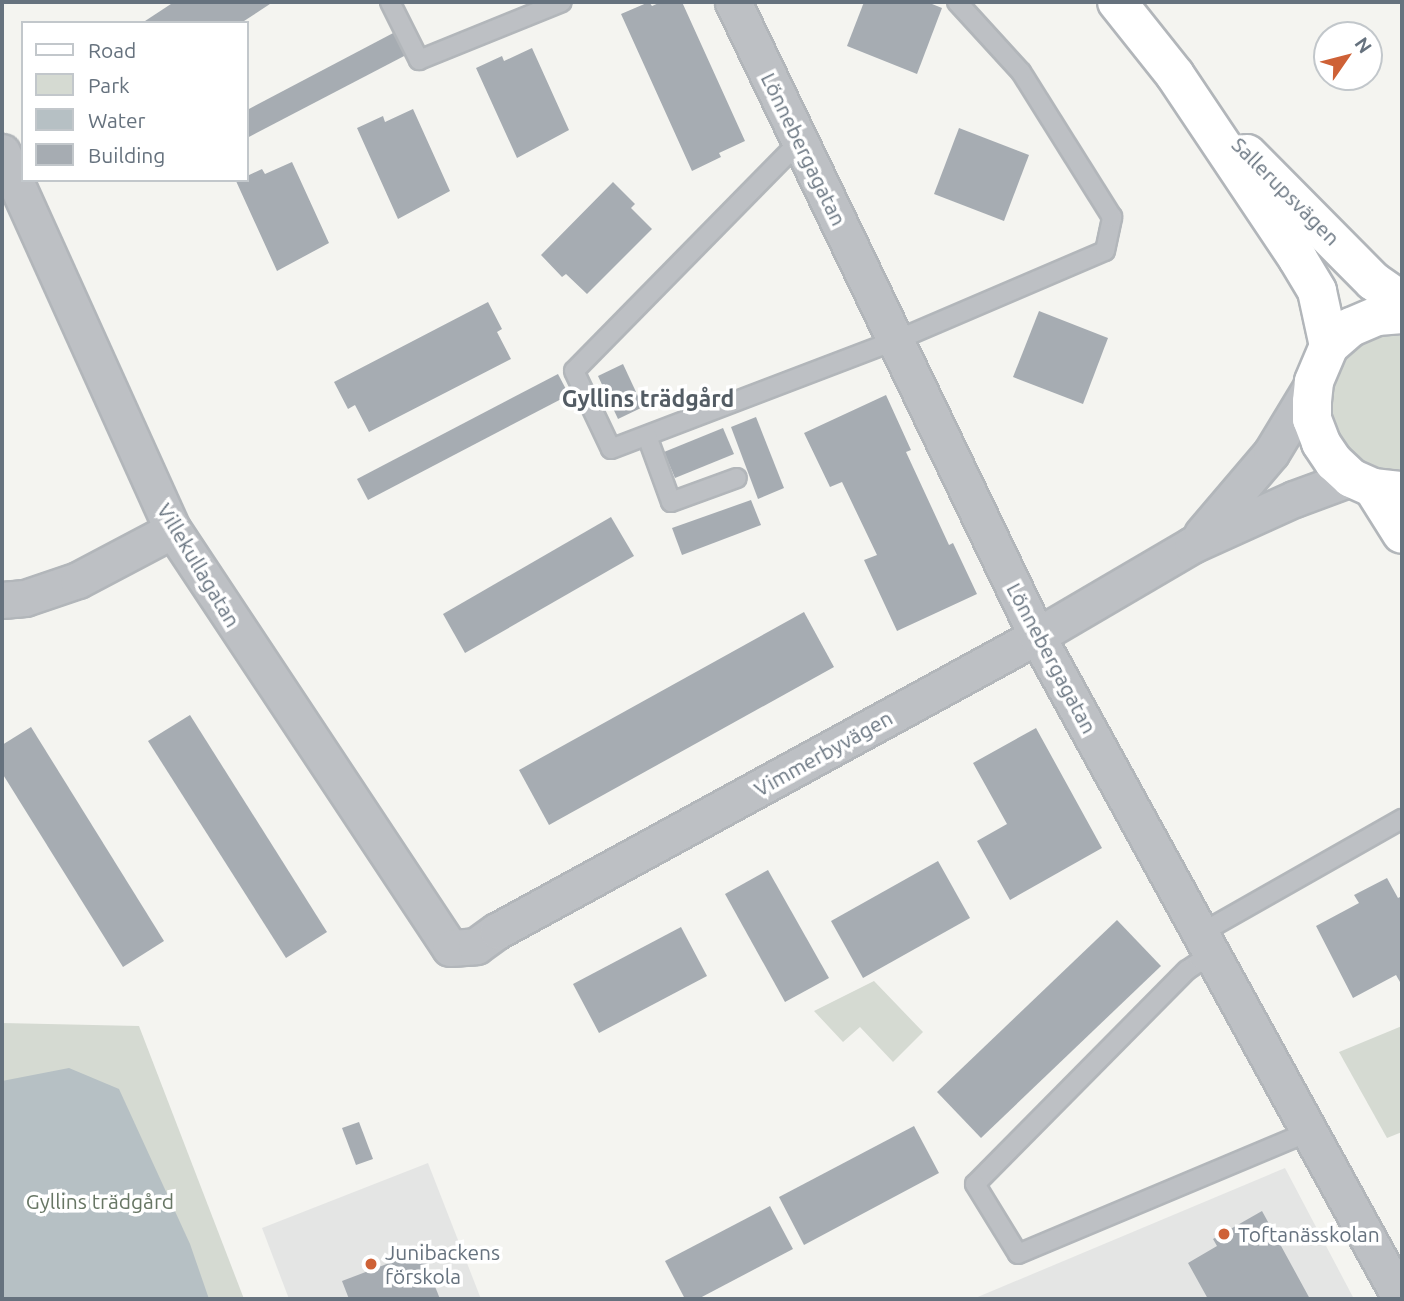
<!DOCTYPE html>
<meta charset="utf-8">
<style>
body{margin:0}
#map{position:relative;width:1404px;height:1301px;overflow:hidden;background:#f4f4f0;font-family:Ubuntu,sans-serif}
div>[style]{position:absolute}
.built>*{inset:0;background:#e4e5e4}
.green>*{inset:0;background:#d5dad2}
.water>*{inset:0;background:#b6c0c4}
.building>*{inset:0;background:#a6acb2}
.roads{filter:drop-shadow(2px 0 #b2b6ba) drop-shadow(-2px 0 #b2b6ba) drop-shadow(0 2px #b2b6ba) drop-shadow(0 -2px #b2b6ba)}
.lane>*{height:18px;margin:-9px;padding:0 9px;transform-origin:9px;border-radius:9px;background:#bdc0c4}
.street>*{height:35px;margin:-17.5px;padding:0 17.5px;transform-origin:17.5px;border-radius:17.5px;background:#bdc0c4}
.secondary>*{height:38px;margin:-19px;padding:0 19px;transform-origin:19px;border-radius:19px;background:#fff}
.dots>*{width:19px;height:19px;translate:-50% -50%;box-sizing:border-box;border:4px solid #fff;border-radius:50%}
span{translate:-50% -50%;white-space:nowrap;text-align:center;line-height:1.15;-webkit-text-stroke:7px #fff;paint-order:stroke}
.street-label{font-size:21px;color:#66727e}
.park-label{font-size:21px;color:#677664}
.poi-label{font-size:21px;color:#66727e}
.left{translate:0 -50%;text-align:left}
.neighbourhood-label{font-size:23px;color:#535c64;font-weight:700}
.frame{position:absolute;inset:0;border:4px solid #66727e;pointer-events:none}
.legend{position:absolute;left:21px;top:21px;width:228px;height:161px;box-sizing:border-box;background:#fff;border:2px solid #c2c7cb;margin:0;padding:9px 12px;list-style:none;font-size:21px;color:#66727e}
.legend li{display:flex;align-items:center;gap:14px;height:35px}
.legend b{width:35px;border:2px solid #c2c7cb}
.north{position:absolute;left:1313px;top:21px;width:70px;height:70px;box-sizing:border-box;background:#fff;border:2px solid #c2c7cb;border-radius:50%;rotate:55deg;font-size:19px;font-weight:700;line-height:28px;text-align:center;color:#66727e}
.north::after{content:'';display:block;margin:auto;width:24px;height:32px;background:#ce6136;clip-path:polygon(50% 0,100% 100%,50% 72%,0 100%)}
</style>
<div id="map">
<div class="built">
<i style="clip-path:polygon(428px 1163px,481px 1299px,289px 1299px,262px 1228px)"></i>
<i style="clip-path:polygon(1285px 1168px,1354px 1299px,973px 1299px)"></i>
</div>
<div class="green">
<i style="clip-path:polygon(1385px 335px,1402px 336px,1402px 476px,1374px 473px,1347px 457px,1329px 431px,1334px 369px,1356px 346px)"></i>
<i style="clip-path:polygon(874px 981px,923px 1032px,893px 1062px,860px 1027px,843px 1042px,814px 1011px)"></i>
<i style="clip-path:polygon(2px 1023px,139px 1026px,244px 1299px,2px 1299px)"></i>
<i style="clip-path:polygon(1402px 1026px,1402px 1132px,1387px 1138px,1339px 1052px)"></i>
</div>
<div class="water">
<i style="clip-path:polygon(69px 1068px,119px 1089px,190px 1244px,209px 1299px,2px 1299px,2px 1081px)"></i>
</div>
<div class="building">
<i style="clip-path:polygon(174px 2px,273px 2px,241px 23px,142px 23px)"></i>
<i style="clip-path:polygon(649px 2px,652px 6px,661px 2px,682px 2px,745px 141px,719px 153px,721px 157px,692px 171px,621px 14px)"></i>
<i style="clip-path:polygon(864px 2px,927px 2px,942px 8px,917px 74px,847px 46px)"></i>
<i style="clip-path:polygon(397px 31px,408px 54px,247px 138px,247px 110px)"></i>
<i style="clip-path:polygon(532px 48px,569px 130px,517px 158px,476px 68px,502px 56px,504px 61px)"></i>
<i style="clip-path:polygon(413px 109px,450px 191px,398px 219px,357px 128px,383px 116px,385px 122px)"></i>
<i style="clip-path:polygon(959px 128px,1029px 155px,1004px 221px,934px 194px)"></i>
<i style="clip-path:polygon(292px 162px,329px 243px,277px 271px,236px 181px,247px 180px,247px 176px,262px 169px,265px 174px)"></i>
<i style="clip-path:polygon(613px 182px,635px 204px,631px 208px,652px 229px,587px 294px,566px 274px,562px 277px,541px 255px)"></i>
<i style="clip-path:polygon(488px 302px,502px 329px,497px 332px,511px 359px,369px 432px,355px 405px,348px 409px,334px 382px)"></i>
<i style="clip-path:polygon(1039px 311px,1108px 338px,1083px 404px,1013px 377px)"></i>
<i style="clip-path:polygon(623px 364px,643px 407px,618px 419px,598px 376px)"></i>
<i style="clip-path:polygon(558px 374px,569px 395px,368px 500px,357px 479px)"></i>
<i style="clip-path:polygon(886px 395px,911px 450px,906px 452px,949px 545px,953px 543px,977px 594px,897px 631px,864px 560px,877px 555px,842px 482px,830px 487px,804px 433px)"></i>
<i style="clip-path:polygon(756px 417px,784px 488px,758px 499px,731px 427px)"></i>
<i style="clip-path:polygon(723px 428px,734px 454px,675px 478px,664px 452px)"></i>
<i style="clip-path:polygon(751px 500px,761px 525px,682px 555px,672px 528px)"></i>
<i style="clip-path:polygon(611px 517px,634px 556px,465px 653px,443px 614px)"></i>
<i style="clip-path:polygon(804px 612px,834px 667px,549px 825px,519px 770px)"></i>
<i style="clip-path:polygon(190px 715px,327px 932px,286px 958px,148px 741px)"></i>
<i style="clip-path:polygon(31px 727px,164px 941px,123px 967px,2px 773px,2px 745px)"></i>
<i style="clip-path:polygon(1036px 728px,1102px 848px,1010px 900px,977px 841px,1007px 824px,973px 763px)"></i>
<i style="clip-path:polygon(938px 861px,970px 918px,863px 978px,831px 921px)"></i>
<i style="clip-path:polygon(768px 870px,829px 978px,785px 1002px,725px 894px)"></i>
<i style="clip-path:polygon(1387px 878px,1398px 898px,1402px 896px,1402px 981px,1400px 982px,1396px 975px,1353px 998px,1316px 926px,1359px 903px,1354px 895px)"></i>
<i style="clip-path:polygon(1117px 920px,1161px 966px,981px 1138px,937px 1092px)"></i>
<i style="clip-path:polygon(681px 927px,707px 976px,599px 1033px,573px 984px)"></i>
<i style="clip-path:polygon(359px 1122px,373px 1159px,356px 1165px,342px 1128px)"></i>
<i style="clip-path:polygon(914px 1126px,939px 1173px,804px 1245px,779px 1197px)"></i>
<i style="clip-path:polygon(770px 1206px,793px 1249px,698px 1299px,685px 1299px,665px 1261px)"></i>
<i style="clip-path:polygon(1262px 1211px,1310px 1299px,1208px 1299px,1188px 1263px,1217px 1246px,1213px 1239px)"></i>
<i style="clip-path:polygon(421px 1251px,440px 1299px,349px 1299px,342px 1281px)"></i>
</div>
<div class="roads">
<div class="lane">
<i style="left:390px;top:2px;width:65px;rotate:63.4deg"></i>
<i style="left:419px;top:60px;width:154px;rotate:-22.1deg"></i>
<i style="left:800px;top:141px;width:322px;rotate:134.5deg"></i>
<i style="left:574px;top:371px;width:86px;rotate:64.6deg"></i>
<i style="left:611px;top:449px;width:306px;rotate:-20.9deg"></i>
<i style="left:897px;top:340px;width:226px;rotate:-23.2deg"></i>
<i style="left:1105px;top:251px;width:35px;rotate:-78deg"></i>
<i style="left:1112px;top:217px;width:171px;rotate:-122.1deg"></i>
<i style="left:1021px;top:72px;width:95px;rotate:-132.4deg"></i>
<i style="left:647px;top:436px;width:70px;rotate:70deg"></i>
<i style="left:671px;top:502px;width:70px;rotate:-20deg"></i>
<i style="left:1203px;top:932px;width:229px;rotate:-29.6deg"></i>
<i style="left:1214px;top:952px;width:32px;rotate:146deg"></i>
<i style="left:1187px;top:970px;width:301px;rotate:134.7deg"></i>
<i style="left:975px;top:1184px;width:82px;rotate:58.4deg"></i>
<i style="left:1018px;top:1254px;width:317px;rotate:-22.8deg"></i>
</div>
<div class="street">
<i style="left:733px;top:2px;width:703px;rotate:64.38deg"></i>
<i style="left:1037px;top:636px;width:756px;rotate:61.23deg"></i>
<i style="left:2px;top:152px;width:415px;rotate:65.7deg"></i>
<i style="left:173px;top:530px;width:501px;rotate:56.47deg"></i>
<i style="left:450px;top:948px;width:26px;rotate:-4deg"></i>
<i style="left:476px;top:946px;width:26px;rotate:-36deg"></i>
<i style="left:497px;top:931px;width:615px;rotate:-28.65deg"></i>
<i style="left:1037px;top:636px;width:180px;rotate:-30.4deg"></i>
<i style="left:1192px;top:545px;width:112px;rotate:-24.3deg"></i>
<i style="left:1294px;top:499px;width:61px;rotate:-20.2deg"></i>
<i style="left:1202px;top:534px;width:106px;rotate:-49.6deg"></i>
<i style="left:1271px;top:453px;width:83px;rotate:-58.8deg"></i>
<i style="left:2px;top:600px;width:23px;rotate:-5deg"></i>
<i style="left:25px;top:598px;width:56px;rotate:-18.8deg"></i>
<i style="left:78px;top:580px;width:107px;rotate:-27.8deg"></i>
</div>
<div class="secondary">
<i style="left:1117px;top:2px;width:93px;rotate:51.5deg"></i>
<i style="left:1175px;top:75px;width:221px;rotate:56.2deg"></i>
<i style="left:1298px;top:259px;width:37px;rotate:59deg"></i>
<i style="left:1317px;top:291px;width:56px;rotate:77.7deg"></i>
<i style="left:1247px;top:154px;width:179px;rotate:45.2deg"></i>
<i style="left:1373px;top:281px;width:35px;rotate:35deg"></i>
<i style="left:1402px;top:314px;width:25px;rotate:175deg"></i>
<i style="left:1377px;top:316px;width:28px;rotate:157deg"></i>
<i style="left:1351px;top:327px;width:29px;rotate:139deg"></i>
<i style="left:1329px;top:346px;width:39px;rotate:113deg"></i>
<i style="left:1314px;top:382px;width:20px;rotate:96deg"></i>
<i style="left:1312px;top:402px;width:17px;rotate:90deg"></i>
<i style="left:1312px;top:419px;width:26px;rotate:69deg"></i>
<i style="left:1321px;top:443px;width:23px;rotate:56deg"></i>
<i style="left:1334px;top:462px;width:23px;rotate:43deg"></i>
<i style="left:1351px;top:478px;width:24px;rotate:24deg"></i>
<i style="left:1373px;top:488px;width:29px;rotate:6deg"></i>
<i style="left:1373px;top:488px;width:54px;rotate:57.8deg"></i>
</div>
</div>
<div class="dots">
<i style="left:1224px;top:1234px;background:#ce6136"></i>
<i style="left:371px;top:1264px;background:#ce6136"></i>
</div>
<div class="street-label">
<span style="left:804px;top:149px;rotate:64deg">Lönnebergagatan</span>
<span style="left:1286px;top:191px;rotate:45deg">Sallerupsvägen</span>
<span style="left:199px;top:565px;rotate:59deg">Villekullagatan</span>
<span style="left:1052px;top:658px;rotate:62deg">Lönnebergagatan</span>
<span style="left:823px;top:753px;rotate:-29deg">Vimmerbyvägen</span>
</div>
<div class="park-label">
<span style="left:100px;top:1201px">Gyllins trädgård</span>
</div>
<div class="poi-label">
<span class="left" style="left:1238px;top:1234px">Toftanässkolan</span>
<span class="left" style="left:385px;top:1264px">Junibackens<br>förskola</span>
</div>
<div class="neighbourhood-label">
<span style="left:648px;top:399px">Gyllins trädgård</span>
</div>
<div class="frame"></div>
<ul class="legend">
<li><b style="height:9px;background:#fff"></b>Road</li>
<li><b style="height:19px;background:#d5dad2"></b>Park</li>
<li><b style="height:19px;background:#b6c0c4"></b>Water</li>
<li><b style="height:19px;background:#a6acb2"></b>Building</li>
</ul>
<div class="north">N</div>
</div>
